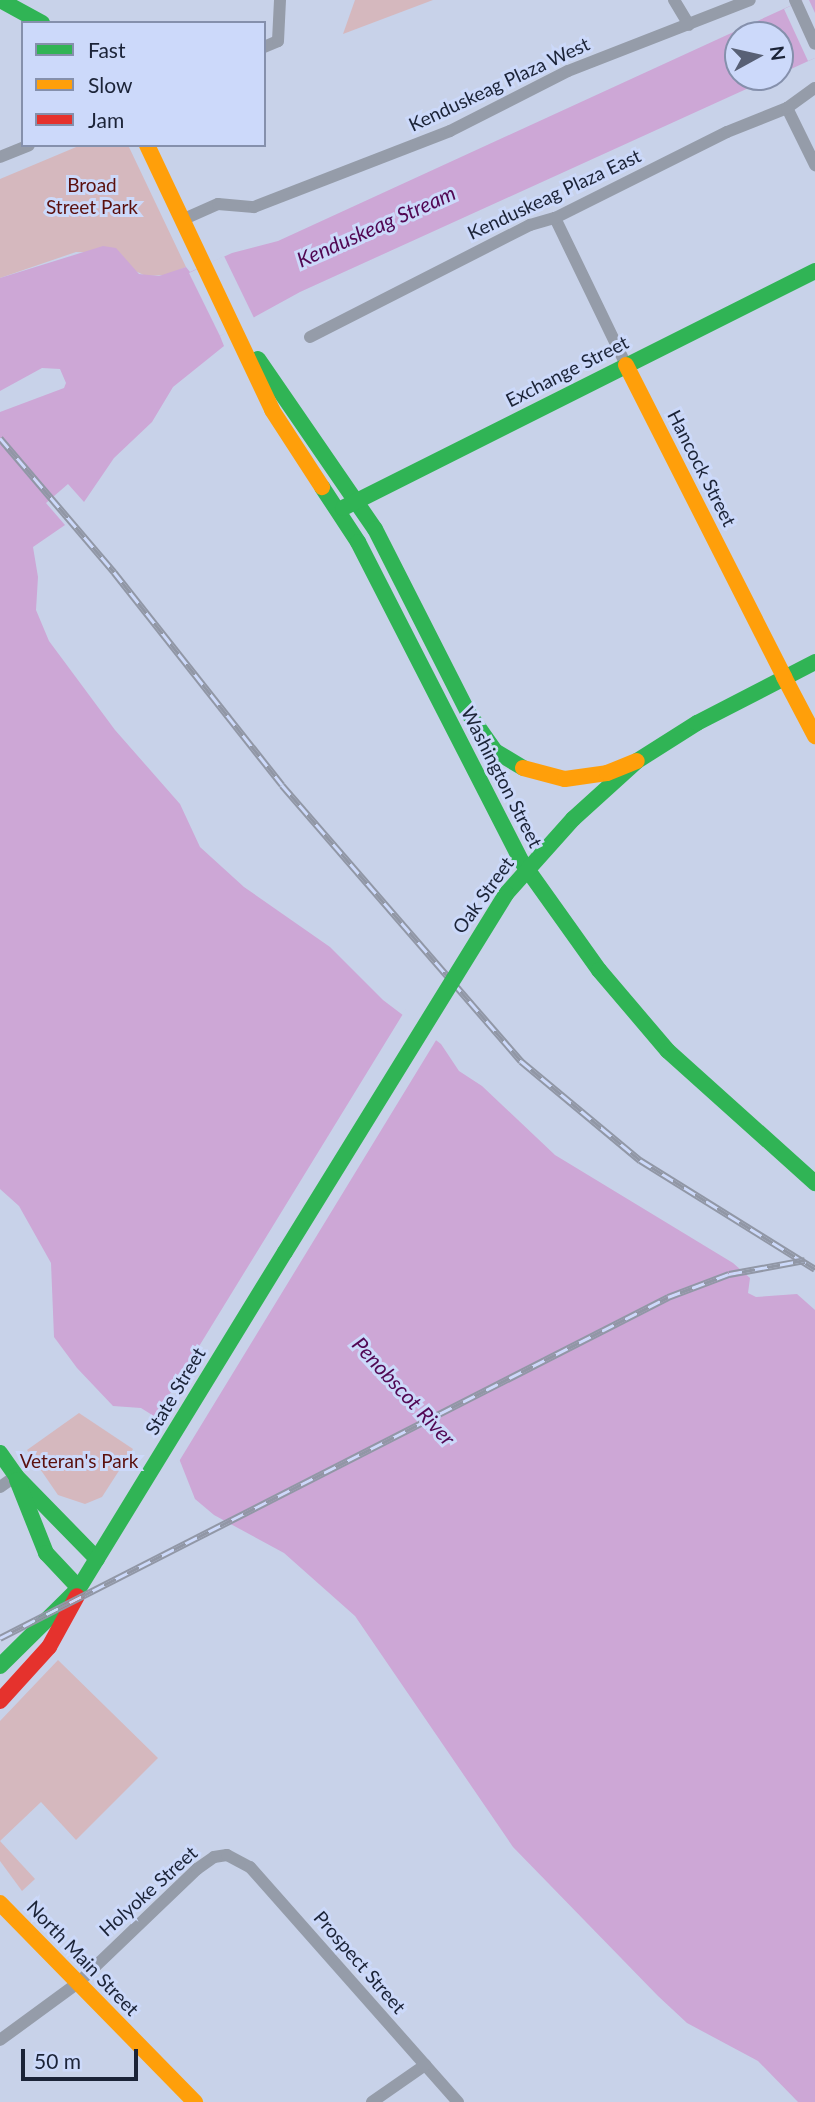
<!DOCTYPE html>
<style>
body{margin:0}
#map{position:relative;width:815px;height:2102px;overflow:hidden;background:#c8d2e9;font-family:Lato,sans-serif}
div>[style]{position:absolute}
.green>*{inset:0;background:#d5b8be}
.water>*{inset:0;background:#cda7d6}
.pier>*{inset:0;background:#c8d2e9}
.street>*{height:12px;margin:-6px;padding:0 6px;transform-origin:6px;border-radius:6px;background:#959ca9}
.fast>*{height:16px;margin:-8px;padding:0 8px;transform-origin:8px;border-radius:8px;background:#30b455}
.slow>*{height:16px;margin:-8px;padding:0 8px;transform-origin:8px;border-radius:8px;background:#ff9f0a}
.jam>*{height:16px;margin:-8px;padding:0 8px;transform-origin:8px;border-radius:8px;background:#e5322d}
.rail>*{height:7px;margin-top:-3.5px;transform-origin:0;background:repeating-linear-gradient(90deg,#ccd9fa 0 13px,#9197a6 0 26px);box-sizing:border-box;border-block:2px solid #9197a6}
.fast-bridge>*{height:16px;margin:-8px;padding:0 8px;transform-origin:8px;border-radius:8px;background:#30b455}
span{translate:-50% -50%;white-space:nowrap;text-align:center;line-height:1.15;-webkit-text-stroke:6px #ccd9fa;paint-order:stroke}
.street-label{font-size:19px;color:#1b2337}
.park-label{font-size:19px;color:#5b100e}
.water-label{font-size:21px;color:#510753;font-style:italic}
.legend{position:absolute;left:21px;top:21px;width:245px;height:126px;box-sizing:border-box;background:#ccd9fa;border:2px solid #8590ac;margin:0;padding:9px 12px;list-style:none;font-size:21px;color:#1b2337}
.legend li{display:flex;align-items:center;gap:14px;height:35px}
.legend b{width:35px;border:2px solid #8590ac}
.north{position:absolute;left:724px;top:21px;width:70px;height:70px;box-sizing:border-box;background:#ccd9fa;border:2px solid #8590ac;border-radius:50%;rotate:82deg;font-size:19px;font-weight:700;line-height:28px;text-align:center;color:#1b2337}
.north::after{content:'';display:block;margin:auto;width:24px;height:32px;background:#586075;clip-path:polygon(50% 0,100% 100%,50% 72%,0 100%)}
.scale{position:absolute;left:21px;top:2049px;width:117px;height:32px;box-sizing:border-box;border:4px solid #1b2337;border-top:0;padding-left:9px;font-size:21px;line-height:24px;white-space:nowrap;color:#1b2337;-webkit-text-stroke:5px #ccd9fa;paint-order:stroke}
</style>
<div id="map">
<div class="green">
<i style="clip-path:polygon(355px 0,433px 0,343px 34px)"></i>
<i style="clip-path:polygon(81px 145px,128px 145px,186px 267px,167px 275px,146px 276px,133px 270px,120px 253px,76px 252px,0 278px,0 179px)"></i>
<i style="clip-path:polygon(79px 1413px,133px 1449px,102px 1497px,85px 1504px,58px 1495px,27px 1450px)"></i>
<i style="clip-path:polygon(58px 1660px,158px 1758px,76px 1840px,41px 1802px,0 1841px,0 1721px)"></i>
<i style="clip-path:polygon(0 1841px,35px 1879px,22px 1891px,0 1861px)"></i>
</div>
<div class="water">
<i style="clip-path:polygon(803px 0,815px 0,815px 58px,780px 74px,780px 35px,738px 35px,738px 77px,773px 77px,300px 292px,220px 336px,224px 346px,173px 387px,152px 422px,114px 458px,84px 502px,68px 484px,46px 503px,65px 525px,33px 547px,38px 577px,36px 610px,49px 641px,115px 730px,180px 804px,200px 847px,244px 887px,330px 947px,383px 1000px,441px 1044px,459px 1071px,482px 1086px,555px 1155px,733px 1263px,750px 1278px,748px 1293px,756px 1297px,797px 1294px,815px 1310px,815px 2102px,798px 2102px,758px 2061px,687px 2023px,658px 1996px,513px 1847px,355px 1616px,284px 1553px,214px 1515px,195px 1499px,165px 1423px,141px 1408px,113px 1406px,77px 1368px,54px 1337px,51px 1263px,19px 1206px,0 1189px,0 412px,64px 388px,66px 383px,60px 369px,42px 368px,0 391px,0 278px,103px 246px,116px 248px,139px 274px,159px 276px,186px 267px,190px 272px,232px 253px,278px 241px)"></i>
</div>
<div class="pier">
<i style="clip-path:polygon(803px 0,809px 0,815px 13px,815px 58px,808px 61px,784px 9px)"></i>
<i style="clip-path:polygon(224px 256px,255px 320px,220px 336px,189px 273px)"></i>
<i style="clip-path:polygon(406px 1009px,438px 1037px,178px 1463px,163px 1425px,155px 1418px)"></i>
</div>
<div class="street">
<i style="left:674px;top:0;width:29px;rotate:59deg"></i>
<i style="left:795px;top:0;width:48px;rotate:65.6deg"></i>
<i style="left:264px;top:47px;width:15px;rotate:-23deg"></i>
<i style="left:278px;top:41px;width:41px;rotate:-87.2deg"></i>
<i style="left:787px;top:108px;width:64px;rotate:63.8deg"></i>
<i style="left:0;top:157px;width:31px;rotate:-22deg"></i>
<i style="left:555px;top:218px;width:163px;rotate:64.2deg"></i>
<i style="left:184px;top:219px;width:37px;rotate:-24deg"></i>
<i style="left:218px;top:204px;width:36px;rotate:5deg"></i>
<i style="left:254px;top:207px;width:210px;rotate:-21.2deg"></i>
<i style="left:450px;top:131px;width:132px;rotate:-27deg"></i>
<i style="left:568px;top:71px;width:195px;rotate:-21.3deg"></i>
<i style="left:310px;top:337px;width:247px;rotate:-27deg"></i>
<i style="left:530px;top:225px;width:26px;rotate:-16deg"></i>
<i style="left:555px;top:218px;width:192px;rotate:-26.6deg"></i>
<i style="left:727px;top:132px;width:65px;rotate:-21.8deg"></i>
<i style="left:787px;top:108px;width:34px;rotate:-36deg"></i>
<i style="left:0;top:1487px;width:19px;rotate:-35deg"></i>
<i style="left:0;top:2040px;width:97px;rotate:-36.2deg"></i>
<i style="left:78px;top:1983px;width:165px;rotate:-43.8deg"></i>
<i style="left:197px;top:1869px;width:21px;rotate:-35deg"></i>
<i style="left:214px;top:1857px;width:13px;rotate:-9deg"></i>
<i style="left:227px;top:1855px;width:26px;rotate:28deg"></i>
<i style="left:250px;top:1867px;width:314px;rotate:48.5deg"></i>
<i style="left:372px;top:2102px;width:65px;rotate:-34.9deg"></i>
</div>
<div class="fast">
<i style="left:0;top:0;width:48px;rotate:28.7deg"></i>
<i style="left:258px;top:359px;width:206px;rotate:55.5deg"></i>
<i style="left:375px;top:529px;width:208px;rotate:63.1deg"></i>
<i style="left:469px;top:714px;width:45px;rotate:54.9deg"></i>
<i style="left:495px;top:751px;width:33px;rotate:31deg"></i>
<i style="left:322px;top:487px;width:66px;rotate:56.8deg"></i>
<i style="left:358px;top:542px;width:360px;rotate:62.9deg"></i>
<i style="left:522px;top:862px;width:133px;rotate:54.5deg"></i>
<i style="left:599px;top:970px;width:106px;rotate:49.6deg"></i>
<i style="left:668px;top:1051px;width:198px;rotate:41.9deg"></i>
<i style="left:343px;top:508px;width:528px;rotate:-26.66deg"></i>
<i style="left:506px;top:894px;width:101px;rotate:-48.2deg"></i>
<i style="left:573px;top:819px;width:86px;rotate:-42.2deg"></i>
<i style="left:637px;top:761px;width:71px;rotate:-32.3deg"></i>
<i style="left:697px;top:723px;width:133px;rotate:-27.3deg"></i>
<i style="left:0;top:1453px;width:28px;rotate:55deg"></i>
<i style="left:16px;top:1476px;width:116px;rotate:45.7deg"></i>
<i style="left:17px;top:1480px;width:79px;rotate:68.3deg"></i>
<i style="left:46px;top:1553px;width:48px;rotate:46.7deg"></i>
<i style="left:0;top:1666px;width:111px;rotate:-44.6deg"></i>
<i style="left:79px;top:1588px;width:394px;rotate:-58.5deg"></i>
</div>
<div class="slow">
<i style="left:147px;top:145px;width:293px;rotate:64.7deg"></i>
<i style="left:272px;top:410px;width:92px;rotate:57deg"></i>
<i style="left:626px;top:365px;width:350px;rotate:63.1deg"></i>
<i style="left:784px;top:677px;width:67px;rotate:62.3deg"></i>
<i style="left:523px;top:768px;width:43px;rotate:14.7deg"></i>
<i style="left:565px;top:779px;width:42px;rotate:-8.1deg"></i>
<i style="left:607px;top:773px;width:32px;rotate:-22deg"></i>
<i style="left:0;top:1903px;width:279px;rotate:45.6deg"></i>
</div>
<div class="jam">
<i style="left:0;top:1701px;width:73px;rotate:-47.8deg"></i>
<i style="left:49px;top:1647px;width:58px;rotate:-61.2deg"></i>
</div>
<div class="rail">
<i style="left:0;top:438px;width:176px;rotate:49.6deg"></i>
<i style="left:114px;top:572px;width:271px;rotate:51.7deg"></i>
<i style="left:282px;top:785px;width:365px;rotate:49.1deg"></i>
<i style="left:521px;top:1061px;width:155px;rotate:39.8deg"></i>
<i style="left:640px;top:1160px;width:206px;rotate:31.9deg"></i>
<i style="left:0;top:1638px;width:750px;rotate:-27.04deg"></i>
<i style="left:668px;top:1297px;width:65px;rotate:-20.7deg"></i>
<i style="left:729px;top:1274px;width:77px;rotate:-10.4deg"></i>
</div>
<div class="fast-bridge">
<i style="left:285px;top:1252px;width:421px;rotate:-58.3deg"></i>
</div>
<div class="street-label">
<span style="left:499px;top:84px;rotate:-25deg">Kenduskeag Plaza West</span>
<span style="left:554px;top:194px;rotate:-25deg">Kenduskeag Plaza East</span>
<span style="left:567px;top:371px;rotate:-27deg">Exchange Street</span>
<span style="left:702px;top:468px;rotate:63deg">Hancock Street</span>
<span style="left:502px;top:777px;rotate:63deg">Washington Street</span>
<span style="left:483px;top:895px;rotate:-54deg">Oak Street</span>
<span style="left:175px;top:1391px;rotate:-59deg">State Street</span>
<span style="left:148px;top:1891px;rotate:-42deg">Holyoke Street</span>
<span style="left:83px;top:1958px;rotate:46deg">North Main Street</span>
<span style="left:360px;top:1962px;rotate:49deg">Prospect Street</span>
</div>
<div class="park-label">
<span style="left:92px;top:196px">Broad<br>Street Park</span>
<span style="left:79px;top:1461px">Veteran's Park</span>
</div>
<div class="water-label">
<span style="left:376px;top:226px;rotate:-24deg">Kenduskeag Stream</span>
<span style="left:404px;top:1391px;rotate:47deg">Penobscot River</span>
</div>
<ul class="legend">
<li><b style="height:9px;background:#30b455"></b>Fast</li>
<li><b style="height:9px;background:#ff9f0a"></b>Slow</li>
<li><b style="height:9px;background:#e5322d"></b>Jam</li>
</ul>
<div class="north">N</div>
<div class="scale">50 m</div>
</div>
